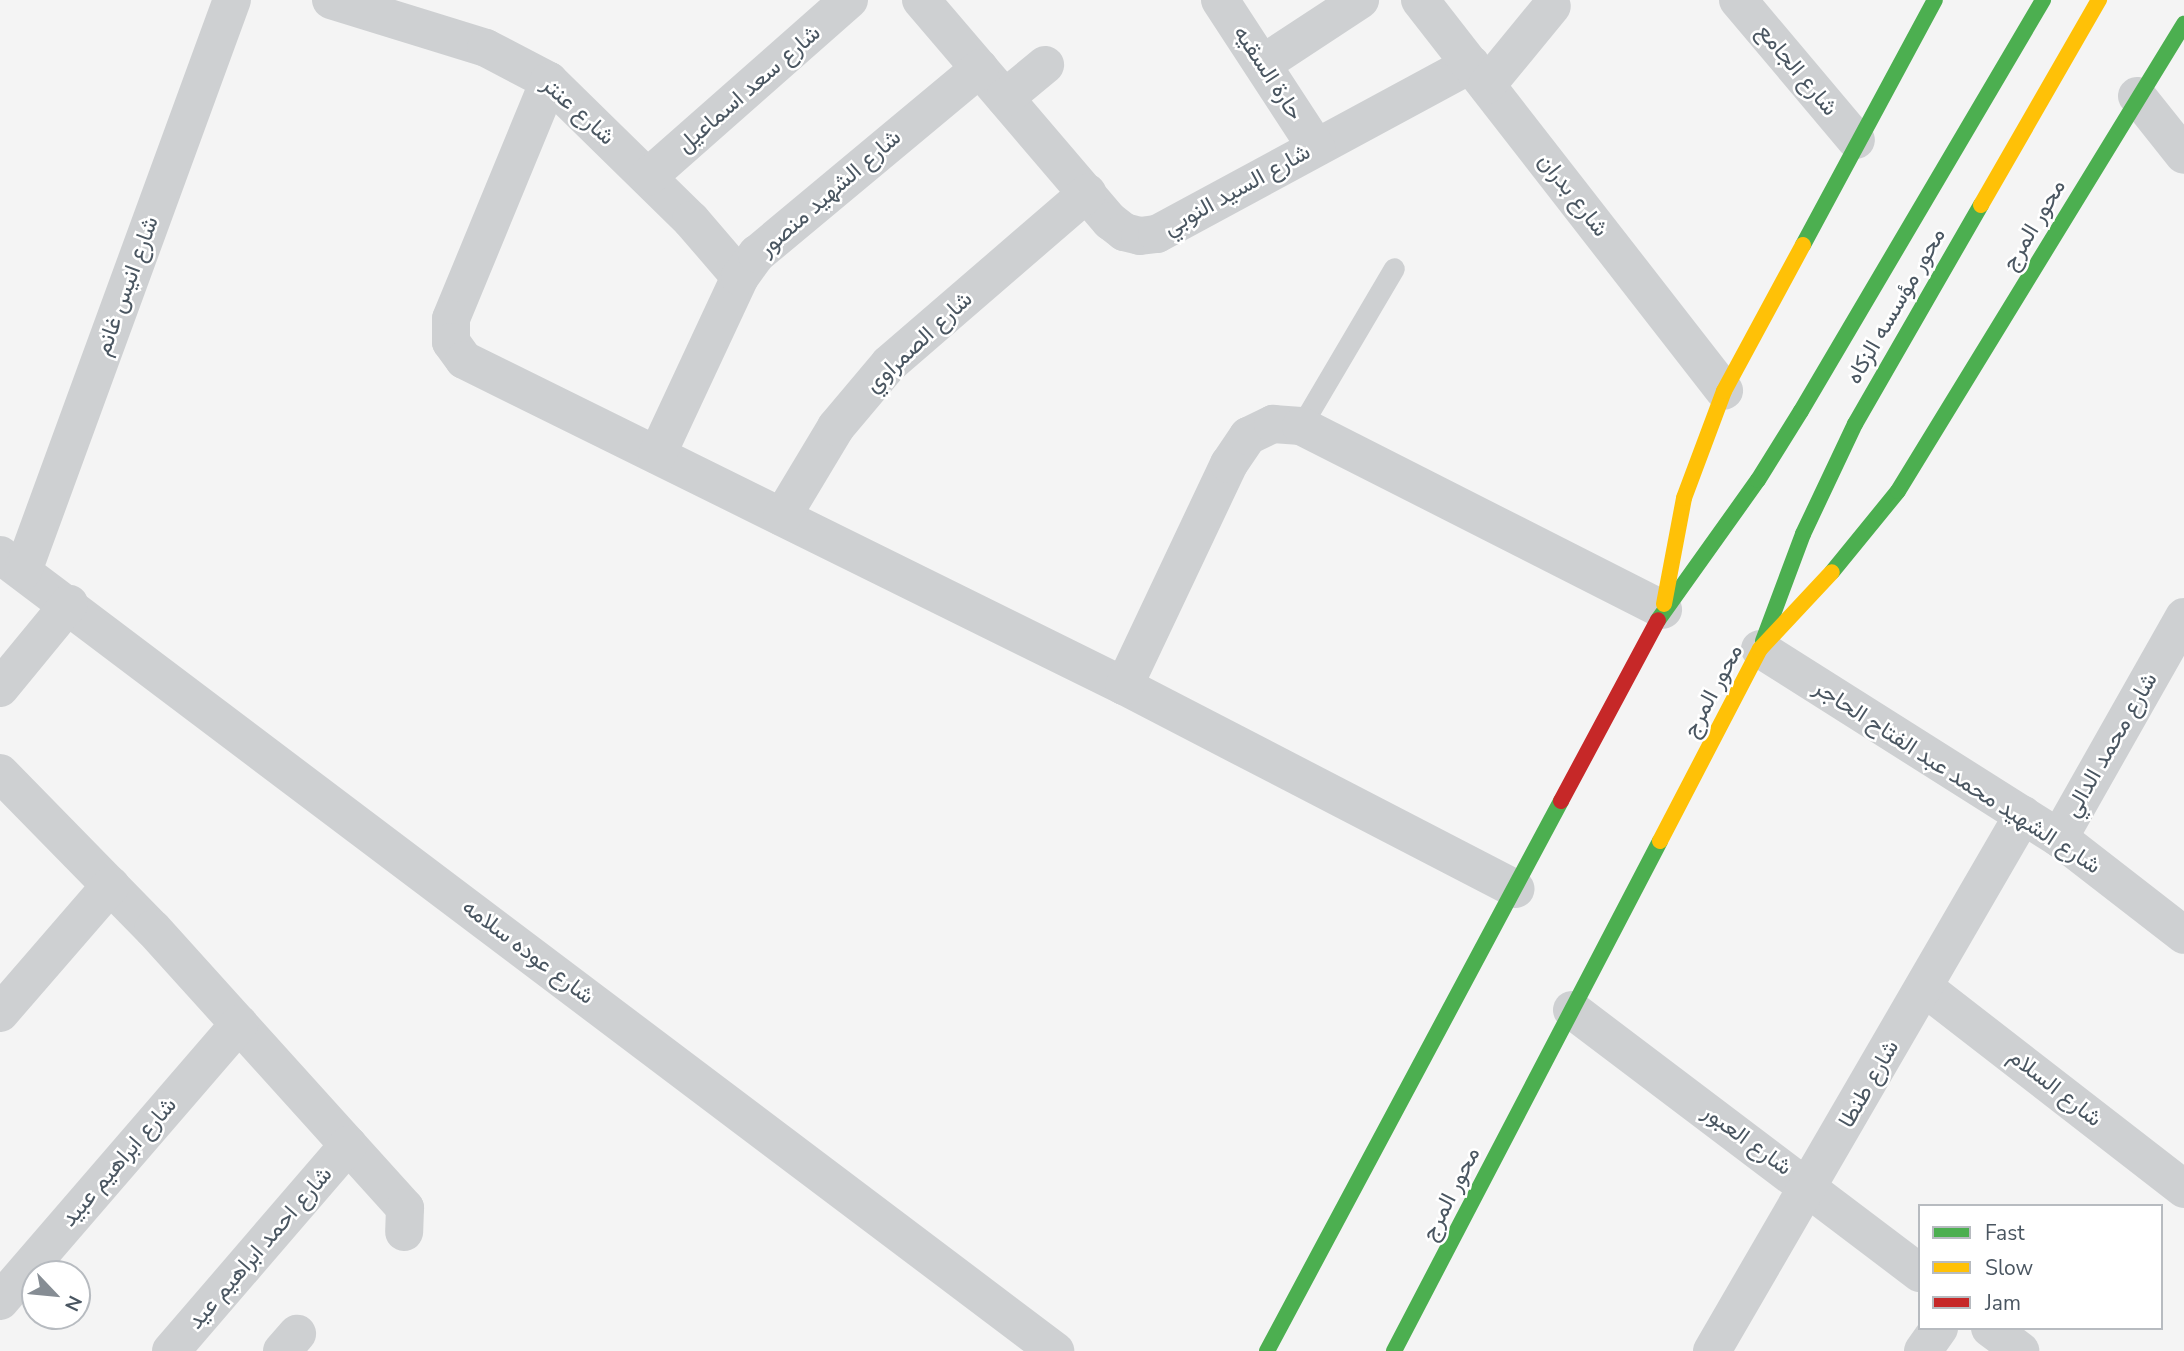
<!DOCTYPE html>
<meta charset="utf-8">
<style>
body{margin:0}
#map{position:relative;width:2184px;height:1351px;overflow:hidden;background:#f4f4f4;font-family:"Nunito Sans",Vazirmatn,sans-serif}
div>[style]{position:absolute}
.lane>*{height:21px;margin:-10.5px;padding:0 10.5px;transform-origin:10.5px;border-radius:10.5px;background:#ced0d2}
.street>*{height:38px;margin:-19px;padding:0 19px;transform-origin:19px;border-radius:19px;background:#ced0d2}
.fast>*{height:16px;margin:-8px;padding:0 8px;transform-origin:8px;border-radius:8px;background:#4caf50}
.slow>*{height:16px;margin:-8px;padding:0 8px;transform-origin:8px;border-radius:8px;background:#ffc107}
.jam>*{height:16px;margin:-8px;padding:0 8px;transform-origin:8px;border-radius:8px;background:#c62828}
span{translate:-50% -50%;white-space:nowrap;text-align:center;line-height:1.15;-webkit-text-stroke:5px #fff;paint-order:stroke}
.street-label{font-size:23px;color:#4a5661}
.legend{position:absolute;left:1918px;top:1204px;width:245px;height:126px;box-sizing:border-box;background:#fff;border:2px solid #b7bbc0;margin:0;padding:9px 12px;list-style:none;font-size:21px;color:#4a5661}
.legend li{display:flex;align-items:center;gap:14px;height:35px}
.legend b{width:35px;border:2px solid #b7bbc0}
.north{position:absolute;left:21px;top:1260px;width:70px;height:70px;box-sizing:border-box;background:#fff;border:2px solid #b7bbc0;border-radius:50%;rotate:116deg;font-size:19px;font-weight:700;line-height:28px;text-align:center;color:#4a5661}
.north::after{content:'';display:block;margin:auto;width:24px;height:32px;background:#868d94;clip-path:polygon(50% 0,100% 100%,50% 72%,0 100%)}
</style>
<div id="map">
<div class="lane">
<i style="left:1301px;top:426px;width:183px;rotate:-59.5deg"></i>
</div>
<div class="street">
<i style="left:331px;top:0;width:162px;rotate:17.2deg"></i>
<i style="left:486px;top:48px;width:71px;rotate:27.6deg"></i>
<i style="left:549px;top:81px;width:199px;rotate:44.4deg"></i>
<i style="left:691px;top:220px;width:75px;rotate:49.3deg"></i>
<i style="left:921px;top:0;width:291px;rotate:49.5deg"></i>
<i style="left:1110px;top:221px;width:18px;rotate:38deg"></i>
<i style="left:1124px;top:232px;width:16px;rotate:14deg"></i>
<i style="left:1140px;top:236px;width:17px;rotate:-7deg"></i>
<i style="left:1157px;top:234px;width:357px;rotate:-28.4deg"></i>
<i style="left:1220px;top:0;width:176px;rotate:56.9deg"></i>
<i style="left:1420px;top:0;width:495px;rotate:52.1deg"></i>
<i style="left:1738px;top:0;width:183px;rotate:49.9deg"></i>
<i style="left:1264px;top:63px;width:115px;rotate:-33.3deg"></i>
<i style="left:549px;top:81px;width:257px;rotate:112.4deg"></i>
<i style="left:451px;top:319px;width:23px;rotate:90deg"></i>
<i style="left:451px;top:342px;width:22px;rotate:54deg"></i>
<i style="left:464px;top:360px;width:736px;rotate:26.29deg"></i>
<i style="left:1124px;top:686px;width:441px;rotate:27.4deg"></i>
<i style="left:1487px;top:85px;width:102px;rotate:-50.6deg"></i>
<i style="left:2137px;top:96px;width:75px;rotate:51.5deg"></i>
<i style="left:1005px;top:98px;width:52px;rotate:-39.5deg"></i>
<i style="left:648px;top:177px;width:268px;rotate:-41.4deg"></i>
<i style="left:657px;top:455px;width:196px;rotate:-65deg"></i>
<i style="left:740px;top:277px;width:29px;rotate:-54deg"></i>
<i style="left:757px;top:254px;width:290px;rotate:-39.8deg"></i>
<i style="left:782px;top:517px;width:105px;rotate:-59deg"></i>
<i style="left:836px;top:427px;width:82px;rotate:-49.9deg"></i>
<i style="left:889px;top:364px;width:262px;rotate:-40.8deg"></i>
<i style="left:0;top:555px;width:1322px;rotate:37.03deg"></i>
<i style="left:23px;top:571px;width:608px;rotate:-69.9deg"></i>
<i style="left:1760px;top:649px;width:354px;rotate:32.3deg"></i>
<i style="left:2059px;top:838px;width:158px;rotate:37.8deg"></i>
<i style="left:1124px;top:686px;width:246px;rotate:-64.7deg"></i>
<i style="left:1229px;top:464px;width:34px;rotate:-56deg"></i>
<i style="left:1248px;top:436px;width:28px;rotate:-26deg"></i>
<i style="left:1273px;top:424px;width:28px;rotate:4deg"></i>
<i style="left:1301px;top:426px;width:406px;rotate:26.9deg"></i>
<i style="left:0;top:688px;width:109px;rotate:-50.6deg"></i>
<i style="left:0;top:773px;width:219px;rotate:45.6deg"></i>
<i style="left:153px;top:929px;width:376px;rotate:47.9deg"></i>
<i style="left:405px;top:1208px;width:24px;rotate:92deg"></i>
<i style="left:2059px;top:838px;width:254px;rotate:-60.5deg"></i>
<i style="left:1925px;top:988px;width:328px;rotate:37.8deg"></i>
<i style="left:1572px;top:1010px;width:436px;rotate:37.1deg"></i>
<i style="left:0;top:1013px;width:169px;rotate:-49.1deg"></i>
<i style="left:0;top:1301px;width:366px;rotate:-49.2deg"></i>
<i style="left:1990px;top:1328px;width:38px;rotate:37deg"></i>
<i style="left:171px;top:1351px;width:272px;rotate:-49.3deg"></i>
<i style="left:282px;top:1351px;width:23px;rotate:-49deg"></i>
<i style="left:1712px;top:1351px;width:620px;rotate:-59.88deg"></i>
<i style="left:1923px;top:1351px;width:28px;rotate:-55deg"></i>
</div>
<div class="fast">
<i style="left:1803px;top:245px;width:278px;rotate:-61.7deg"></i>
<i style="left:1832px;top:572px;width:104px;rotate:-50.8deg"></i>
<i style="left:1898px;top:491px;width:548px;rotate:-58.52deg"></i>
<i style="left:1658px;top:620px;width:172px;rotate:-54.5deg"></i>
<i style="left:1758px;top:480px;width:81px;rotate:-58.1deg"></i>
<i style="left:1801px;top:411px;width:477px;rotate:-59.5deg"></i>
<i style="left:1763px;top:641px;width:114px;rotate:-69.5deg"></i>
<i style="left:1803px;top:534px;width:122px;rotate:-64.7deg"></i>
<i style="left:1855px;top:424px;width:253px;rotate:-60.1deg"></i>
<i style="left:1267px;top:1351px;width:624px;rotate:-61.87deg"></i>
<i style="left:1394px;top:1351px;width:575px;rotate:-62.45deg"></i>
</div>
<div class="slow">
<i style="left:1981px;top:205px;width:237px;rotate:-60.1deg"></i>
<i style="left:1664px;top:604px;width:108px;rotate:-79.3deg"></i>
<i style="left:1684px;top:498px;width:114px;rotate:-69.5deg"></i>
<i style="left:1724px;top:391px;width:166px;rotate:-61.6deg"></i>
<i style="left:1660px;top:841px;width:216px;rotate:-62.5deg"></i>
<i style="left:1760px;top:649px;width:105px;rotate:-46.9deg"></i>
</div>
<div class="jam">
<i style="left:1561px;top:801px;width:205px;rotate:-61.8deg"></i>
</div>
<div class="street-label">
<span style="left:1797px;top:70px;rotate:50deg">شارع الجامع</span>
<span style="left:1268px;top:73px;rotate:57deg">حارة السقيه</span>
<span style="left:749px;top:89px;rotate:-41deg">شارع سعد اسماعيل</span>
<span style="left:578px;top:111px;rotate:42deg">شارع عنتر</span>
<span style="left:1237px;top:190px;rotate:-29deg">شارع السيد النوبي</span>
<span style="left:830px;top:193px;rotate:-41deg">شارع الشهيد منصور</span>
<span style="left:1573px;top:195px;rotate:52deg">شارع بدران</span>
<span style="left:2034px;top:225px;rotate:-59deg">محور المرج</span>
<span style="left:127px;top:286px;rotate:-70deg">شارع انيس غانم</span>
<span style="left:1896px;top:306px;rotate:-60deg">محور مؤسسه الزكاه</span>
<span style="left:919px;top:342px;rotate:-43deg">شارع الصمراوي</span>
<span style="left:1713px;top:691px;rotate:-62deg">محور المرج</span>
<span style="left:2111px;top:745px;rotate:-60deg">شارع محمد الدالي</span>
<span style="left:1957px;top:777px;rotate:33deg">شارع الشهيد محمد عبد الفتاح الحاجر</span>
<span style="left:528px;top:952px;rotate:37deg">شارع عوده سلامه</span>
<span style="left:1869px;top:1084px;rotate:-60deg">شارع طنطا</span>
<span style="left:2055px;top:1088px;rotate:38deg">شارع السلام</span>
<span style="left:1747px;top:1140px;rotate:36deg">شارع العبور</span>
<span style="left:119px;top:1162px;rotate:-49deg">شارع ابراهيم عبيد</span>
<span style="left:1451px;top:1194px;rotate:-63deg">محور المرج</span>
<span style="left:260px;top:1248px;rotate:-49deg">شارع احمد ابراهيم عيد</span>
</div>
<ul class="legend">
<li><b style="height:9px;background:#4caf50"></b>Fast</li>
<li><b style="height:9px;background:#ffc107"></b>Slow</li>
<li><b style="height:9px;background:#c62828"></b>Jam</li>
</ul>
<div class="north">N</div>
</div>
